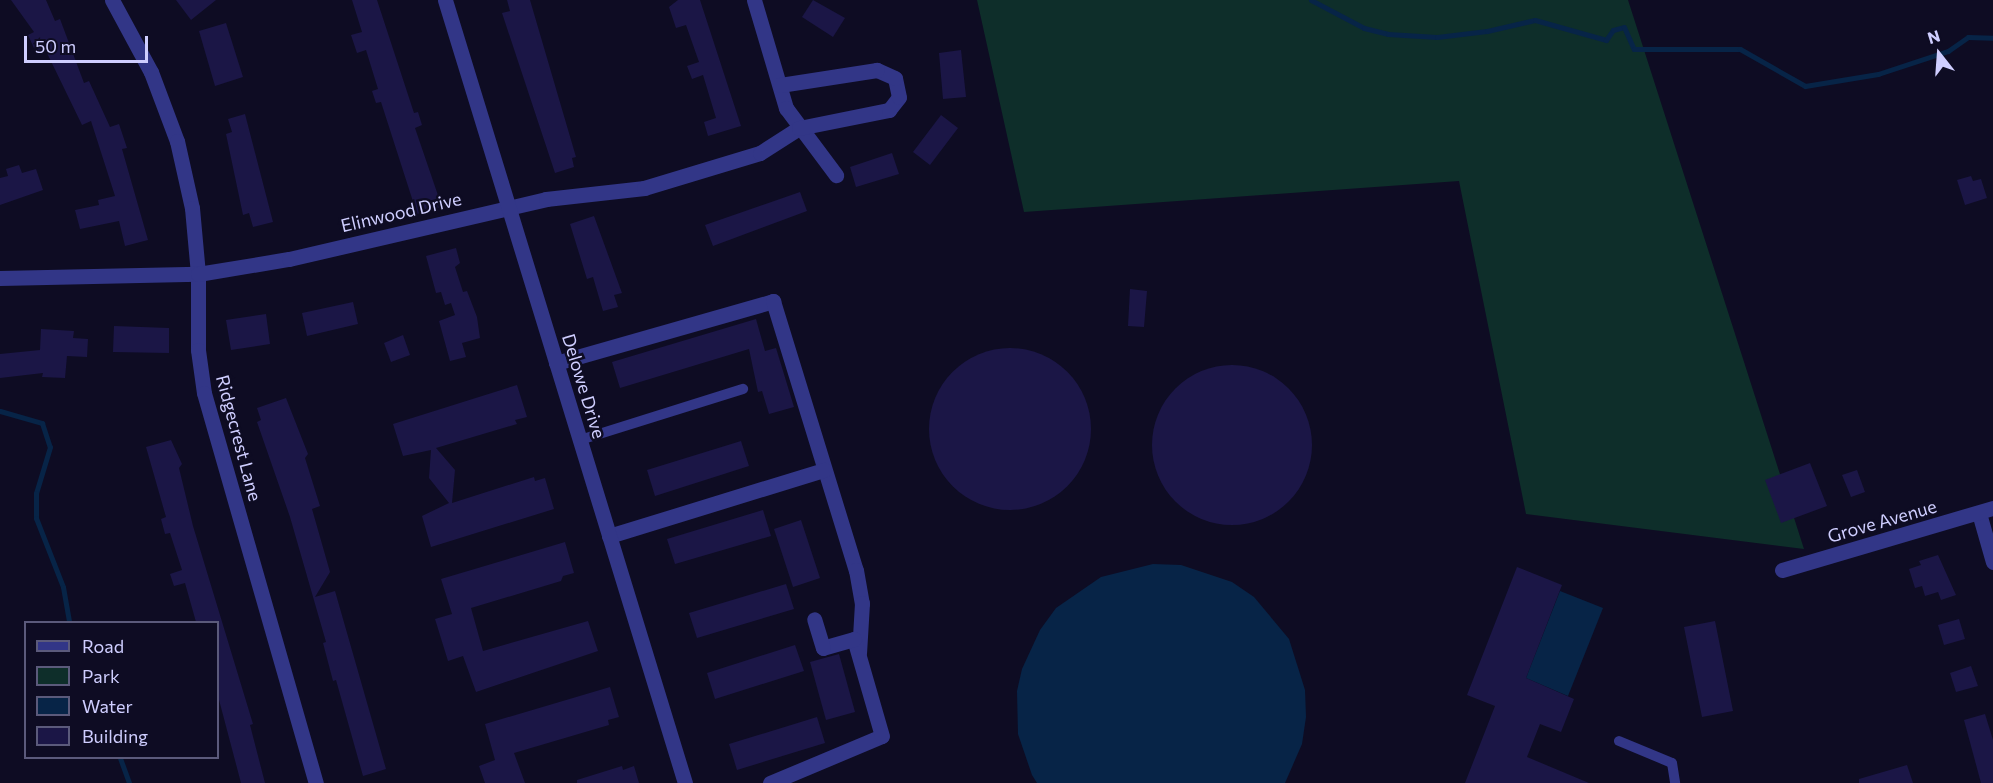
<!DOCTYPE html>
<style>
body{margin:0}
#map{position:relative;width:1993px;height:783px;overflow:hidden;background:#0e0c23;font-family:Commissioner,sans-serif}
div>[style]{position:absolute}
.green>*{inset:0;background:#0e2e2a}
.water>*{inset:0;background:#072447}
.stream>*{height:5px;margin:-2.5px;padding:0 2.5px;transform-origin:2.5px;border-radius:2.5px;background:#072447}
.building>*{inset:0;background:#1b1646}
.round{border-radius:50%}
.service>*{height:10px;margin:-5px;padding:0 5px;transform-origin:5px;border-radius:5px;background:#323687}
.minor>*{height:15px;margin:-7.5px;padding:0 7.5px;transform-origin:7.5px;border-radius:7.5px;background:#323687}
.tertiary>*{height:15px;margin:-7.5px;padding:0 7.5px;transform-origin:7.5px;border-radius:7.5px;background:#323687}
span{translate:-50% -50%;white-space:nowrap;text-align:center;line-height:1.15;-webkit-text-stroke:5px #0e0c23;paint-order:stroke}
.street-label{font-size:18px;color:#cfceff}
.legend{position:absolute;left:24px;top:621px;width:195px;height:138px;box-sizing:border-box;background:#0e0c23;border:2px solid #5b5a7b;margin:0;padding:8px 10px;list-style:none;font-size:18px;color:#cfceff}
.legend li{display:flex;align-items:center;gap:12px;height:30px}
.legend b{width:30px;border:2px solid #5b5a7b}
.north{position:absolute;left:1909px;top:24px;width:60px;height:60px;-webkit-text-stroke:4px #0e0c23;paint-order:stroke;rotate:343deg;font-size:16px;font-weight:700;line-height:24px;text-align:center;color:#cfceff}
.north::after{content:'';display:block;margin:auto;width:21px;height:27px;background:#cfceff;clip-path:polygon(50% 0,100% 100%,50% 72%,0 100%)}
.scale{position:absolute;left:24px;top:36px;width:124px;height:27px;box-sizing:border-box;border:3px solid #cfceff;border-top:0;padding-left:8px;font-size:18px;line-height:21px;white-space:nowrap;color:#cfceff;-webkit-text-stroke:4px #0e0c23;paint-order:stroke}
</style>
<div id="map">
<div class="green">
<i style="clip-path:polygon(977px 0,1628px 0,1804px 549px,1526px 514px,1459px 181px,1024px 212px)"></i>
</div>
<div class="water">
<i style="clip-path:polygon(1153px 564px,1181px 565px,1232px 582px,1254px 597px,1289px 639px,1305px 690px,1306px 717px,1302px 744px,1285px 783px,1037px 783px,1032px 775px,1018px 734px,1017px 691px,1022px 669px,1040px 630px,1056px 608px,1101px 577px)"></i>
<i style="clip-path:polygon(1560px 591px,1603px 608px,1568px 696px,1526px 678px)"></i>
</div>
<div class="stream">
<i style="left:1311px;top:0;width:60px;rotate:27.8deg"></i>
<i style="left:1364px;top:28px;width:25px;rotate:14deg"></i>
<i style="left:1388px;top:34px;width:49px;rotate:3.5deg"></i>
<i style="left:1437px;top:37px;width:50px;rotate:-6.8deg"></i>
<i style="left:1487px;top:31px;width:49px;rotate:-12.9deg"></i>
<i style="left:1535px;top:20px;width:74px;rotate:15.7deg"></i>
<i style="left:1606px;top:40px;width:12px;rotate:-55deg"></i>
<i style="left:1613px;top:30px;width:11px;rotate:-15deg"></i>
<i style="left:1624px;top:27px;width:24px;rotate:66deg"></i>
<i style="left:1634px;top:49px;width:106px"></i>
<i style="left:1740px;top:49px;width:75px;rotate:29.6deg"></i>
<i style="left:1805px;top:86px;width:74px;rotate:-9.3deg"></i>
<i style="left:1878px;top:74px;width:74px;rotate:-18.2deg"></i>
<i style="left:1948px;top:51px;width:24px;rotate:-35deg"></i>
<i style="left:1968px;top:37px;width:25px;rotate:2deg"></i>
<i style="left:0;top:411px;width:44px;rotate:15.9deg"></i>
<i style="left:42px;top:423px;width:25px;rotate:72deg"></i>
<i style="left:50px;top:447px;width:48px;rotate:106.9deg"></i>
<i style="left:36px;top:493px;width:25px;rotate:90deg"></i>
<i style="left:36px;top:518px;width:74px;rotate:68.6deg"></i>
<i style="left:63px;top:587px;width:36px;rotate:80deg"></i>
<i style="left:120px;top:758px;width:27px;rotate:70deg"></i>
</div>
<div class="building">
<i style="clip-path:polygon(11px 0,46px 0,55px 21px,60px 19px,84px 83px,89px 81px,110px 127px,119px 124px,127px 148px,122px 149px,148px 240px,125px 246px,119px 221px,80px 229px,75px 210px,99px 205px,98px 200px,115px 196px,91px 121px,82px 125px,46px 51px,37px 55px,28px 35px,34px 32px)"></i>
<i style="clip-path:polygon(176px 0,216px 0,191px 20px)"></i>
<i style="clip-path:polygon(352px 0,377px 0,414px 113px,418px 112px,422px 125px,415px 128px,442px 207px,417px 214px,381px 102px,376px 103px,372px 91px,378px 89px,366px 50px,357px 53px,351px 35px,362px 32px)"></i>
<i style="clip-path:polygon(507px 0,530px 0,576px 157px,572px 158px,574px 167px,555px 173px,502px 13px,510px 11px)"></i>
<i style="clip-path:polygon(678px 0,700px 0,741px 126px,708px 136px,704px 122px,716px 118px,703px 75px,692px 79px,687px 66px,699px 62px,686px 25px,676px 28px,669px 7px)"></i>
<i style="clip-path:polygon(813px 0,845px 18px,833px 37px,802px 17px)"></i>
<i style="clip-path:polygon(226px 23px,243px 77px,215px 86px,199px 31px)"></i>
<i style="clip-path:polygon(961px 50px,966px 97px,943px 99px,939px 53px)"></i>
<i style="clip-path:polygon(245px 114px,273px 222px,253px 227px,249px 213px,243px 215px,226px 134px,232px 132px,228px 119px)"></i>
<i style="clip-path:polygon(941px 115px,958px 128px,930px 165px,913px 152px)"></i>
<i style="clip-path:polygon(892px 153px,899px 174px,856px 187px,850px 167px)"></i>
<i style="clip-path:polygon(19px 165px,22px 173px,36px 169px,43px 190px,0 205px,0 178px,8px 176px,6px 169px)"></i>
<i style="clip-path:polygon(1971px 176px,1973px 181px,1981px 179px,1987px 198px,1965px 205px,1957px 180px)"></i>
<i style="clip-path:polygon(800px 192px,807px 211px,713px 246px,705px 225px)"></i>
<i style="clip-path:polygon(594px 216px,622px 293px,614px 295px,618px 307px,603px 311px,593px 277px,587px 279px,570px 224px)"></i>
<i style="clip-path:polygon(456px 248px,460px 263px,455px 267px,463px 292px,467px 291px,477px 317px,480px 338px,462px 343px,466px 357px,450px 361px,439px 321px,455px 315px,451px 303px,445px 305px,441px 292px,436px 293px,426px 256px)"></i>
<i style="clip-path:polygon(1130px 289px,1147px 291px,1144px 327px,1128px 326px)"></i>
<i style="clip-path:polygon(353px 302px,358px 324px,307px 336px,302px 313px)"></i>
<i style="clip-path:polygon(266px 314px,270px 344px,231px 350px,226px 320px)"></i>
<i style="clip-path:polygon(756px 319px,765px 351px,776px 348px,794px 407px,769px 414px,762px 391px,758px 392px,749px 349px,620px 388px,612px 362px)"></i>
<i style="clip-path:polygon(114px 326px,169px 328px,169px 353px,113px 352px)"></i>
<i style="clip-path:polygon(41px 329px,74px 331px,73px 338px,88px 339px,87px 357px,67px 356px,65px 378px,42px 377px,43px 373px,0 378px,0 354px,40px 350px)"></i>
<i style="clip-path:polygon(403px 335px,410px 355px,391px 362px,384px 343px)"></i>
<i class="round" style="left:929px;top:348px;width:162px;height:162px"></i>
<i class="round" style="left:1152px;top:365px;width:160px;height:160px"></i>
<i style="clip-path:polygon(517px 385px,527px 417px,515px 420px,517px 424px,436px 448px,455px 470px,452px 503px,534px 477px,535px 481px,545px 478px,554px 509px,431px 547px,422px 516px,449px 503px,429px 478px,431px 450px,403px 456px,393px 424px)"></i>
<i style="clip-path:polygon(286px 398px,308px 454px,305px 458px,320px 506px,312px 509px,330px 572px,315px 597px,335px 591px,386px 769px,363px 776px,336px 680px,333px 681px,323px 643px,326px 642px,290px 517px,257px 422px,261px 420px,257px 408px)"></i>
<i style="clip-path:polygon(171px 440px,182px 464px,179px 468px,193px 526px,253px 724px,250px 725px,265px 783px,241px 783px,218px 696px,218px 622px,196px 622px,185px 583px,174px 586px,170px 574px,182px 570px,170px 533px,165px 534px,161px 519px,166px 517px,146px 447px)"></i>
<i style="clip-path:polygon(741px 441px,749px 466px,655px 496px,647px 470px)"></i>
<i style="clip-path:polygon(1810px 463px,1827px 506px,1781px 523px,1765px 480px)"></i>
<i style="clip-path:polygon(1857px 470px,1865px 492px,1851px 497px,1842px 475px)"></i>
<i style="clip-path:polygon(763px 510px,771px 536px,675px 564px,667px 539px)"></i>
<i style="clip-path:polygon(801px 520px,820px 578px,793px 587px,774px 529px)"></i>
<i style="clip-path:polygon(565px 542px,574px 573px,563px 576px,561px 581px,471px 608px,483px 651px,588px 621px,598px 651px,476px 692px,463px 656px,448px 661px,435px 619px,452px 614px,441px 579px)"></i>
<i style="clip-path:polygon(1938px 555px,1956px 595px,1941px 600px,1938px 592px,1925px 596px,1922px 586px,1915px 588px,1909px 569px,1921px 565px,1919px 561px)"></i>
<i style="clip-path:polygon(1517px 567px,1562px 585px,1526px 678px,1574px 699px,1561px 732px,1540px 724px,1527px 757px,1589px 783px,1465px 783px,1495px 706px,1467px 695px)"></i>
<i style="clip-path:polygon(786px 584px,794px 609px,697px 638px,689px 613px)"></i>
<i style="clip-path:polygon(1959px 619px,1965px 639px,1944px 645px,1938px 625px)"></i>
<i style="clip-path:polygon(1715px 621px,1733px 711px,1702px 717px,1684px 627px)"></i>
<i style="clip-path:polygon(795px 645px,804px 671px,715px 699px,707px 673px)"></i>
<i style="clip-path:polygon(839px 654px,855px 712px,826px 720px,810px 662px)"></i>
<i style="clip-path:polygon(1971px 666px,1978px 686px,1956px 692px,1950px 673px)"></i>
<i style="clip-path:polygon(610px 687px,619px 717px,608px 720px,609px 725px,514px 753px,525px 783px,485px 783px,479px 766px,495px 760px,485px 724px)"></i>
<i style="clip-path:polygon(1985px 714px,1993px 740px,1993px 783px,1981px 783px,1964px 720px)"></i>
<i style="clip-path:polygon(817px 717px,825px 743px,737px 770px,729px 744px)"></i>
<i style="clip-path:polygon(1907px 765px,1913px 783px,1859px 783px,1859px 779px)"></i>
<i style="clip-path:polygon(622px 766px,623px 770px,634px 766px,639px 783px,577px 783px,577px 780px)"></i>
</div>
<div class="service">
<i style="left:580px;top:440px;width:171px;rotate:-17.4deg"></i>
<i style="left:1619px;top:741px;width:57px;rotate:22.5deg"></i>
<i style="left:1672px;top:763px;width:20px;rotate:81deg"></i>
</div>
<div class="minor">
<i style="left:112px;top:0;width:82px;rotate:61.6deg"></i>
<i style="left:151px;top:72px;width:74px;rotate:69.4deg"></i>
<i style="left:177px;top:141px;width:69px;rotate:77.4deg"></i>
<i style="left:192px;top:208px;width:66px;rotate:84.8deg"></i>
<i style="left:198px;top:274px;width:76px;rotate:90deg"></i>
<i style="left:198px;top:350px;width:43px;rotate:82.1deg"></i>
<i style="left:204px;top:393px;width:406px;rotate:74deg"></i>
<i style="left:754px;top:0;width:113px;rotate:73.5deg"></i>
<i style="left:786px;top:108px;width:84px;rotate:53.3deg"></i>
<i style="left:0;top:278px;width:198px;rotate:-1.2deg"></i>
<i style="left:198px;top:274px;width:92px;rotate:-9.4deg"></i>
<i style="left:289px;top:259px;width:264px;rotate:-13.1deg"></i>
<i style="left:546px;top:199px;width:99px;rotate:-6.4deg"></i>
<i style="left:644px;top:188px;width:121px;rotate:-16.8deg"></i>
<i style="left:760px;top:153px;width:46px;rotate:-32.7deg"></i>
<i style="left:799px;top:128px;width:92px;rotate:-11.3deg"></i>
<i style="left:889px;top:110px;width:16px;rotate:-52deg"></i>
<i style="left:899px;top:97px;width:19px;rotate:-102deg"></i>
<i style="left:895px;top:78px;width:20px;rotate:-156deg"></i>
<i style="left:877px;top:70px;width:98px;rotate:171.2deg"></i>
<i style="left:556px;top:363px;width:226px;rotate:-15.9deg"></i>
<i style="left:773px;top:301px;width:282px;rotate:72.9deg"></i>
<i style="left:856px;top:570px;width:34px;rotate:80deg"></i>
<i style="left:862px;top:603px;width:50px;rotate:93.4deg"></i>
<i style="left:1979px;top:513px;width:51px;rotate:74.1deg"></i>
<i style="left:609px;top:536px;width:225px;rotate:-17.1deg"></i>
<i style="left:1782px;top:570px;width:220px;rotate:-16.4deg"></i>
<i style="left:770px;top:783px;width:121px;rotate:-22.8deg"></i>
<i style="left:882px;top:736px;width:101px;rotate:-106.1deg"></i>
<i style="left:854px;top:639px;width:32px;rotate:164deg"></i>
<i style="left:823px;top:648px;width:30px;rotate:-107deg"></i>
</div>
<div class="tertiary">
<i style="left:445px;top:0;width:819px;rotate:72.96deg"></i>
</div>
<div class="street-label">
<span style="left:401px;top:212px;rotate:-13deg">Elinwood Drive</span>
<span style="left:584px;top:386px;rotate:73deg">Delowe Drive</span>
<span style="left:239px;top:438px;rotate:75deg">Ridgecrest Lane</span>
<span style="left:1882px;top:521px;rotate:-16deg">Grove Avenue</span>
</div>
<ul class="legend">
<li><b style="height:8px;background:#323687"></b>Road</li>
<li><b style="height:16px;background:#0e2e2a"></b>Park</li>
<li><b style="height:16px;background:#072447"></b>Water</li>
<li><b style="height:16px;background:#1b1646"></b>Building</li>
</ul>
<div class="north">N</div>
<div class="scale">50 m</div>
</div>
